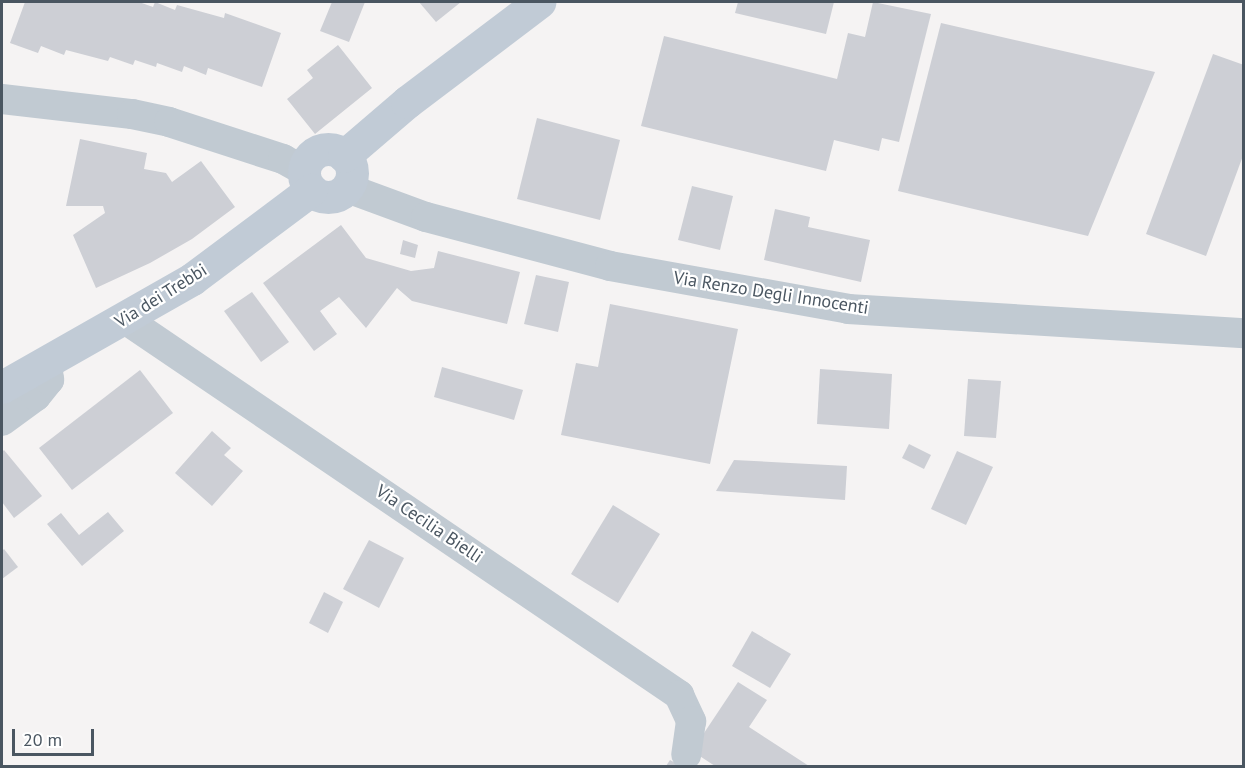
<!DOCTYPE html>
<style>
body{margin:0}
#map{position:relative;width:1245px;height:768px;overflow:hidden;background:#f5f3f3;font-family:"PT Sans",sans-serif}
div>[style]{position:absolute}
.building>*{inset:0;background:#cdcfd5}
.street>*{height:30px;margin:-15px;padding:0 15px;transform-origin:15px;border-radius:15px;background:#c1cad2}
.secondary>*{height:33px;margin:-16.5px;padding:0 16.5px;transform-origin:16.5px;border-radius:16.5px;background:#c1cbd6}
.secondary>.ring{margin:-16.5px;padding:0;box-sizing:content-box;background:none;border:33px solid #c1cbd6;border-radius:50%}
span{translate:-50% -50%;white-space:nowrap;text-align:center;line-height:1.15;-webkit-text-stroke:4.5px #fff;paint-order:stroke}
.street-label{font-size:18px;color:#4a5661}
.frame{position:absolute;inset:0;border:3px solid #4a5661;pointer-events:none}
.scale{position:absolute;left:12px;top:729px;width:82px;height:27px;box-sizing:border-box;border:3px solid #4a5661;border-top:0;padding-left:8px;font-size:18px;line-height:21px;white-space:nowrap;color:#4a5661;-webkit-text-stroke:4px #fff;paint-order:stroke}
</style>
<div id="map">
<div class="building">
<i style="clip-path:polygon(25px 2px,139px 2px,153px 7px,155px 2px,175px 10px,177px 5px,224px 18px,225px 13px,281px 33px,262px 87px,208px 68px,206px 75px,184px 66px,182px 72px,157px 63px,156px 67px,135px 60px,133px 65px,110px 57px,108px 61px,66px 50px,64px 55px,41px 46px,38px 53px,10px 43px)"></i>
<i style="clip-path:polygon(332px 2px,365px 2px,349px 42px,320px 31px)"></i>
<i style="clip-path:polygon(419px 2px,461px 2px,436px 22px)"></i>
<i style="clip-path:polygon(738px 2px,834px 2px,826px 34px,735px 13px)"></i>
<i style="clip-path:polygon(873px 2px,931px 14px,899px 142px,882px 138px,879px 151px,834px 140px,826px 171px,641px 126px,664px 36px,837px 79px,848px 33px,865px 37px)"></i>
<i style="clip-path:polygon(941px 23px,1155px 72px,1088px 236px,898px 191px)"></i>
<i style="clip-path:polygon(338px 45px,372px 88px,315px 134px,287px 99px,313px 78px,307px 70px)"></i>
<i style="clip-path:polygon(1213px 54px,1244px 65px,1244px 153px,1206px 256px,1146px 234px)"></i>
<i style="clip-path:polygon(537px 118px,620px 140px,600px 220px,517px 199px)"></i>
<i style="clip-path:polygon(80px 139px,147px 153px,144px 169px,166px 173px,172px 182px,201px 161px,235px 207px,192px 239px,150px 263px,96px 288px,73px 235px,105px 213px,103px 206px,66px 206px)"></i>
<i style="clip-path:polygon(692px 186px,733px 196px,720px 250px,678px 240px)"></i>
<i style="clip-path:polygon(775px 209px,810px 217px,808px 227px,870px 240px,861px 282px,764px 260px)"></i>
<i style="clip-path:polygon(341px 225px,366px 258px,411px 271px,434px 268px,438px 251px,520px 272px,507px 324px,412px 301px,397px 288px,366px 328px,339px 297px,320px 311px,337px 334px,314px 351px,263px 283px)"></i>
<i style="clip-path:polygon(403px 240px,418px 245px,415px 258px,400px 254px)"></i>
<i style="clip-path:polygon(536px 275px,569px 282px,558px 332px,524px 324px)"></i>
<i style="clip-path:polygon(252px 292px,289px 342px,261px 362px,224px 311px)"></i>
<i style="clip-path:polygon(610px 304px,738px 329px,710px 464px,561px 435px,576px 363px,598px 367px)"></i>
<i style="clip-path:polygon(442px 367px,523px 390px,514px 420px,434px 397px)"></i>
<i style="clip-path:polygon(820px 369px,892px 374px,889px 429px,817px 424px)"></i>
<i style="clip-path:polygon(140px 370px,173px 413px,72px 490px,39px 448px)"></i>
<i style="clip-path:polygon(968px 379px,1001px 381px,996px 438px,964px 436px)"></i>
<i style="clip-path:polygon(212px 431px,231px 448px,224px 455px,243px 471px,212px 506px,175px 473px)"></i>
<i style="clip-path:polygon(909px 444px,931px 455px,924px 469px,902px 458px)"></i>
<i style="clip-path:polygon(4px 450px,42px 496px,14px 518px,2px 502px,2px 452px)"></i>
<i style="clip-path:polygon(957px 451px,993px 467px,966px 525px,931px 509px)"></i>
<i style="clip-path:polygon(734px 460px,847px 466px,845px 500px,716px 491px)"></i>
<i style="clip-path:polygon(613px 505px,660px 534px,618px 603px,571px 574px)"></i>
<i style="clip-path:polygon(108px 512px,124px 531px,82px 566px,47px 524px,61px 513px,79px 535px)"></i>
<i style="clip-path:polygon(369px 540px,404px 558px,379px 608px,343px 589px)"></i>
<i style="clip-path:polygon(4px 549px,18px 567px,2px 579px,2px 551px)"></i>
<i style="clip-path:polygon(324px 592px,343px 602px,328px 633px,309px 623px)"></i>
<i style="clip-path:polygon(752px 631px,791px 654px,770px 688px,732px 666px)"></i>
<i style="clip-path:polygon(738px 682px,767px 700px,749px 727px,809px 766px,715px 766px,692px 751px)"></i>
<i style="clip-path:polygon(670px 760px,681px 766px,666px 766px)"></i>
</div>
<div class="street">
<i style="left:2px;top:99px;width:131px;rotate:6.6deg"></i>
<i style="left:132px;top:114px;width:38px;rotate:12deg"></i>
<i style="left:169px;top:122px;width:120px;rotate:18deg"></i>
<i style="left:283px;top:159px;width:25px;rotate:29deg"></i>
<i style="left:347px;top:188px;width:84px;rotate:20.2deg"></i>
<i style="left:426px;top:217px;width:190px;rotate:14.9deg"></i>
<i style="left:610px;top:266px;width:242px;rotate:10.2deg"></i>
<i style="left:848px;top:309px;width:397px;rotate:3.5deg"></i>
<i style="left:125px;top:319px;width:670px;rotate:34.16deg"></i>
<i style="left:679px;top:695px;width:29px;rotate:65deg"></i>
<i style="left:691px;top:721px;width:34px;rotate:98deg"></i>
<i style="left:2px;top:421px;width:42px;rotate:-36.3deg"></i>
<i style="left:36px;top:396px;width:21px;rotate:-51deg"></i>
<i style="left:49px;top:380px;width:18px;rotate:-96deg"></i>
</div>
<div class="secondary">
<i class="ring" style="left:304px;top:149px;width:15px;height:15px"></i>
<i style="left:344px;top:156px;width:83px;rotate:-40.6deg"></i>
<i style="left:407px;top:102px;width:166px;rotate:-37.1deg"></i>
<i style="left:2px;top:387px;width:219px;rotate:-29.6deg"></i>
<i style="left:192px;top:279px;width:149px;rotate:-36.8deg"></i>
</div>
<div class="street-label">
<span style="left:771px;top:293px;rotate:9deg">Via Renzo Degli Innocenti</span>
<span style="left:161px;top:296px;rotate:-32deg">Via dei Trebbi</span>
<span style="left:429px;top:524px;rotate:34deg">Via Cecilia Bielli</span>
</div>
<div class="frame"></div>
<div class="scale">20 m</div>
</div>
